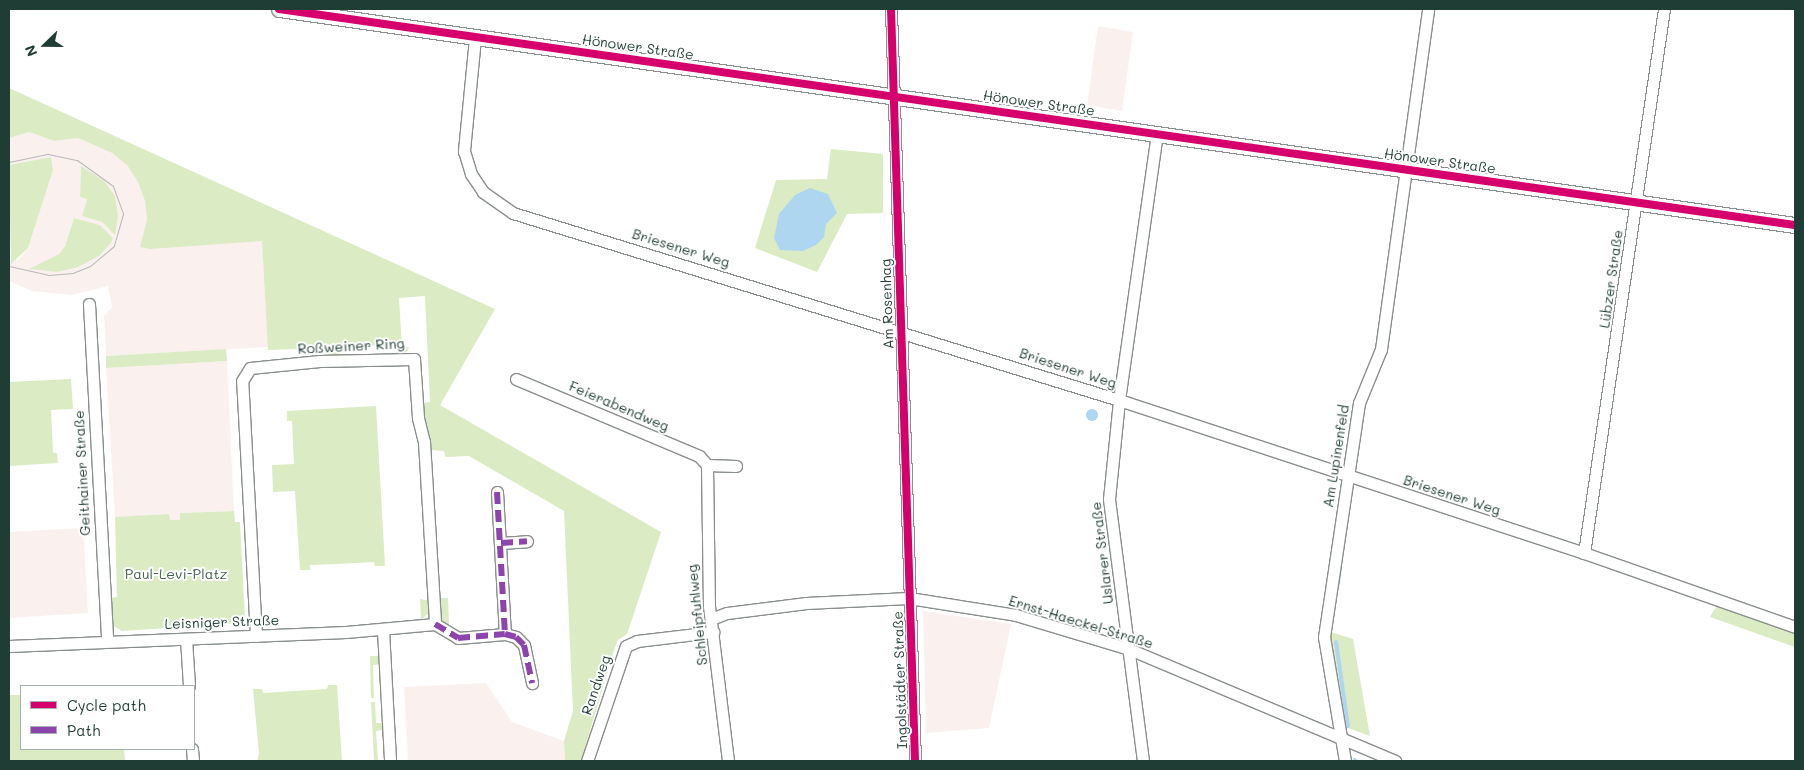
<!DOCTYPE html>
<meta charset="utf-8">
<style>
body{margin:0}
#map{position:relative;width:1804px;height:770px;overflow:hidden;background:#fff;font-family:Mali,sans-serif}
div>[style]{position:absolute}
.built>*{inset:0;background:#faf1ef}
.green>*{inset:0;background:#dbebc4}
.water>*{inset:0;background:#aed6f0}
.round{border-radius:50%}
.stream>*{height:4px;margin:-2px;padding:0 2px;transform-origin:2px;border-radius:2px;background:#aed6f0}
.roads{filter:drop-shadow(1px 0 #898f8d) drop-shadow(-1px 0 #898f8d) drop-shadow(0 1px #898f8d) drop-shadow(0 -1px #898f8d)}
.street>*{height:11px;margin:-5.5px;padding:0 5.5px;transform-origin:5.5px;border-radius:5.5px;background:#fff}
.secondary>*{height:15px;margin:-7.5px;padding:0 7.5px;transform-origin:7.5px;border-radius:7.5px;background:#fff}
.tram>*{height:1px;margin:-0.5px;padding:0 0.5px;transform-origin:0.5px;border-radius:0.5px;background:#b6b9b8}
.quiet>*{height:6px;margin-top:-3px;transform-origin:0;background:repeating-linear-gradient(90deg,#8e44ad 0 12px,transparent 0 18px)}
.cycleway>*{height:8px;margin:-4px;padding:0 4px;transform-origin:4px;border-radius:4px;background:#d6006c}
span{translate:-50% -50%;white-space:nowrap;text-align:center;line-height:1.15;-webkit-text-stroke:4px #fff;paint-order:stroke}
.street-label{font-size:14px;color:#1f3d34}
.park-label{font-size:14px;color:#46644c}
.frame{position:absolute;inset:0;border:10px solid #1f3d34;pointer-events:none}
.legend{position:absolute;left:20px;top:685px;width:175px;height:65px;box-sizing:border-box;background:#fff;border:1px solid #a5b1ae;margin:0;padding:6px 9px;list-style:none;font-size:15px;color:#1f3d34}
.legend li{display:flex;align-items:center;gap:10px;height:25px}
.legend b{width:25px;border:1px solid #a5b1ae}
.north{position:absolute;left:20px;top:20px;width:50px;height:50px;-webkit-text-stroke:4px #fff;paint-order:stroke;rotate:248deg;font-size:14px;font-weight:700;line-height:20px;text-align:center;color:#1f3d34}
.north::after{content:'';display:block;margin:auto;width:18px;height:22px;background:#1f3d34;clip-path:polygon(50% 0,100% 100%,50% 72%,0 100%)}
</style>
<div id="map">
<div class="built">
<i style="clip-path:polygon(1098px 26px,1133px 32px,1122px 111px,1087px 105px)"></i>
<i style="clip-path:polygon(evenodd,29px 132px,54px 141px,78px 138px,112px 153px,127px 165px,138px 182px,145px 201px,147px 220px,141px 247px,262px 241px,268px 347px,106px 356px,104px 316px,112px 307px,108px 286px,71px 295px,32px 291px,9px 281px,9px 263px,19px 259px,28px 248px,53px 170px,51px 157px,9px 165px,9px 138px,29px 132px,81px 166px,110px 231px,102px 222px,82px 216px,87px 199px,80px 197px,81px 166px,29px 132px,74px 218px,100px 225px,113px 238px,111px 243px,99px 256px,57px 272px,29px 269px,59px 254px,65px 246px,74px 218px)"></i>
<i style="clip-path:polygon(227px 361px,234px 511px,180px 513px,180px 520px,170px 520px,169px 514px,115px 517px,106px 368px)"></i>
<i style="clip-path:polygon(83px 528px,88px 613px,9px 618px,9px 532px)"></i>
<i style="clip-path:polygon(923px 611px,1011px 624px,989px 728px,926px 733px)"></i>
<i style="clip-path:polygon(486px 683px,512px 722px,564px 741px,565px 761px,408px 761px,404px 687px)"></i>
</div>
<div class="green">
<i style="clip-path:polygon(9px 88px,495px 309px,440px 405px,661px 532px,627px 634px,618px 640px,614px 650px,581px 761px,565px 761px,564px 741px,573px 711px,564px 511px,469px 456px,445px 457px,444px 451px,431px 450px,421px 403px,430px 402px,425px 296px,399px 298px,402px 347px,409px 347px,407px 352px,397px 353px,396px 344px,340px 347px,340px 356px,325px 357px,324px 348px,268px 350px,262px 241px,150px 249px,140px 247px,147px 220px,145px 201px,138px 182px,127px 165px,112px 153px,78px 138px,54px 141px,29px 132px,9px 138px)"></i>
<i style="clip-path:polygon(831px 149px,883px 154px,883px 213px,847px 214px,817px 272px,755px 248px,776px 180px,827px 179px)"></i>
<i style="clip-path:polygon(51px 157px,53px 170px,28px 248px,11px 264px,9px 165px)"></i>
<i style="clip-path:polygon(81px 166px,104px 181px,115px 196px,118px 216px,115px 235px,102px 222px,82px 216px,87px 199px,80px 197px)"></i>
<i style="clip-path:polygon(74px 218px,100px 225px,113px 238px,111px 243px,99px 256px,78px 267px,57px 272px,29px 269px,59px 254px,65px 246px)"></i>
<i style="clip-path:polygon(226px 349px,227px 361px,106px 368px,106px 356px)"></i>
<i style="clip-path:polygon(71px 379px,73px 409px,51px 410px,53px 453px,57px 453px,58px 463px,9px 466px,9px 382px)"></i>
<i style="clip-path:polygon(376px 406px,385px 566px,375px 566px,374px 562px,336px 564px,310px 565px,310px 570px,300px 570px,295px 491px,273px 492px,272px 465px,294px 464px,292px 421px,287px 421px,287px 411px)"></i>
<i style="clip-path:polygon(234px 511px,235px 522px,240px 522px,245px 618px,242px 623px,122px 631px,110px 624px,110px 598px,117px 597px,115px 517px,169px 514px,170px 520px,180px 520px,180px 513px)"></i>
<i style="clip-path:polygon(438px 598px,448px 598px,449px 626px,439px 620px)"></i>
<i style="clip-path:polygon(420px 599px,430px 601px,429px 613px,421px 620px)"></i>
<i style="clip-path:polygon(1717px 605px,1795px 634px,1795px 647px,1710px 617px)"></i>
<i style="clip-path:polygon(1331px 632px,1353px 639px,1370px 736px,1343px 726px,1328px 633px)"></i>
<i style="clip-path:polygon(370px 656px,379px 656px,380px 664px,373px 665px,374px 698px,371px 698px)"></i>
<i style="clip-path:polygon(328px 685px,337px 685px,342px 761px,257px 761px,259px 753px,253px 689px,262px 689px,263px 693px,327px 689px)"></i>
<i style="clip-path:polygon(9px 695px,21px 695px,21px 749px,124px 749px,125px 760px,9px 761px)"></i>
<i style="clip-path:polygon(371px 702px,375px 702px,376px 723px,383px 723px,383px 730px,376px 731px,378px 760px,374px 760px)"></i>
</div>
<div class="water">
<i style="clip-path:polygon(810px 188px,828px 194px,837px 213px,826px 224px,824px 237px,816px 245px,803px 251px,780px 250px,774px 238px,779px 214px,795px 195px)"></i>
<i class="round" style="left:1086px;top:409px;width:12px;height:12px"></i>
</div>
<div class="stream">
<i style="left:1338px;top:584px;width:17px;rotate:-83deg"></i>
<i style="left:1336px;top:642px;width:85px;rotate:81.9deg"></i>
<i style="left:1355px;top:760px;width:1px;rotate:90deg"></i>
</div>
<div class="roads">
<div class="street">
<i style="left:891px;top:9px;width:752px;rotate:88.17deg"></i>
<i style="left:475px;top:38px;width:114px;rotate:95.6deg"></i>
<i style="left:464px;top:151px;width:24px;rotate:73deg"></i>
<i style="left:471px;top:174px;width:22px;rotate:56deg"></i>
<i style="left:483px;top:192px;width:37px;rotate:35deg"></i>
<i style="left:513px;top:213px;width:634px;rotate:17.15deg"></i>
<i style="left:1119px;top:400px;width:490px;rotate:18.2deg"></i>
<i style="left:1584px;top:553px;width:224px;rotate:19.3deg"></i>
<i style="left:89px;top:304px;width:336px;rotate:86.9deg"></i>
<i style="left:516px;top:379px;width:199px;rotate:22.8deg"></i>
<i style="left:699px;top:456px;width:12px;rotate:48deg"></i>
<i style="left:707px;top:465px;width:141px;rotate:89.2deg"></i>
<i style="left:709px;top:606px;width:156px;rotate:83deg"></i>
<i style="left:707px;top:465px;width:29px;rotate:2deg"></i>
<i style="left:497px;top:492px;width:142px;rotate:86.8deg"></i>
<i style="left:501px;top:543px;width:26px;rotate:-4deg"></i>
<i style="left:1584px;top:553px;width:550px;rotate:-81.63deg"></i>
<i style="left:711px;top:619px;width:17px;rotate:-21deg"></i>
<i style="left:727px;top:613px;width:80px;rotate:-7.2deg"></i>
<i style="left:806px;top:603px;width:103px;rotate:-2.8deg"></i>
<i style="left:909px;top:598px;width:108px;rotate:9deg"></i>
<i style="left:1016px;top:615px;width:118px;rotate:16.7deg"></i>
<i style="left:1129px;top:649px;width:289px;rotate:22.8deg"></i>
<i style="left:435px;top:624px;width:27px;rotate:31deg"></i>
<i style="left:458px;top:638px;width:47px;rotate:-4.9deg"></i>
<i style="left:505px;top:634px;width:11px;rotate:15deg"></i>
<i style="left:516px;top:637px;width:11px;rotate:45deg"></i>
<i style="left:524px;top:645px;width:39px;rotate:78deg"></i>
<i style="left:383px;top:630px;width:131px;rotate:86.9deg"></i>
<i style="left:256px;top:636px;width:255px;rotate:-93.1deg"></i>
<i style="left:242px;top:381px;width:15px;rotate:-58deg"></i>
<i style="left:250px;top:368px;width:70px;rotate:-5.7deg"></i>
<i style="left:320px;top:361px;width:94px;rotate:-1.2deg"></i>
<i style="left:414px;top:359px;width:59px;rotate:86.1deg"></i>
<i style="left:418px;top:418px;width:25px;rotate:76deg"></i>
<i style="left:424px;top:442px;width:182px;rotate:86.5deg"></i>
<i style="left:186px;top:639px;width:47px;rotate:86.3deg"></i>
<i style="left:9px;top:646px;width:337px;rotate:-2.4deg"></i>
<i style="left:346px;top:632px;width:89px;rotate:-5.1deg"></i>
<i style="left:192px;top:749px;width:12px;rotate:85deg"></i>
<i style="left:587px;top:761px;width:121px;rotate:-71.3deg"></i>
<i style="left:626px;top:646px;width:12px;rotate:-24deg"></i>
<i style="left:637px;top:641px;width:77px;rotate:-6.8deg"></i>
<i style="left:1143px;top:761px;width:264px;rotate:-97.4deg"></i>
<i style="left:1109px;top:499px;width:100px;rotate:-84.2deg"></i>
<i style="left:1119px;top:400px;width:270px;rotate:-81.9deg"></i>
<i style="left:1345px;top:761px;width:126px;rotate:-99.6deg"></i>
<i style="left:1324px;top:637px;width:237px;rotate:-81.5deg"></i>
<i style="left:1359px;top:403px;width:58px;rotate:-67.8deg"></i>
<i style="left:1381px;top:349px;width:343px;rotate:-82.1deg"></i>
</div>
<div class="secondary">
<i style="left:279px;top:9px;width:1531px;rotate:8.11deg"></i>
</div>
</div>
<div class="tram">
<i style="left:9px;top:162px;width:40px;rotate:-12deg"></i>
<i style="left:48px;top:154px;width:30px;rotate:12deg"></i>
<i style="left:77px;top:160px;width:44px;rotate:35.8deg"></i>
<i style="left:113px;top:186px;width:30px;rotate:70deg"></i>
<i style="left:123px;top:214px;width:33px;rotate:106deg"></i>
<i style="left:114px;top:246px;width:31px;rotate:140deg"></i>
<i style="left:90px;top:266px;width:18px;rotate:158deg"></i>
<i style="left:73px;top:273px;width:24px;rotate:175deg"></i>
<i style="left:49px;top:275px;width:41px;rotate:-167.3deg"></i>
</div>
<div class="quiet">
<i style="left:497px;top:492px;width:142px;rotate:86.8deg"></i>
<i style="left:501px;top:543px;width:26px;rotate:-4deg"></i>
<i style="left:435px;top:624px;width:27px;rotate:31deg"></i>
<i style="left:458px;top:638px;width:47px;rotate:-4.9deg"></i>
<i style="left:505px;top:634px;width:11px;rotate:15deg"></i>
<i style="left:516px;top:637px;width:11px;rotate:45deg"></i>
<i style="left:524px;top:645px;width:39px;rotate:78deg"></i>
</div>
<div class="cycleway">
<i style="left:279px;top:9px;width:1531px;rotate:8.11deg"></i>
<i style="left:891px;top:9px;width:752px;rotate:88.17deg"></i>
</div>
<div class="street-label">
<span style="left:638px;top:47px;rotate:8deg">Hönower Straße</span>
<span style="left:1039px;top:103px;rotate:8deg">Hönower Straße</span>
<span style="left:1440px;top:161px;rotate:8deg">Hönower Straße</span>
<span style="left:681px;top:248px;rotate:17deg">Briesener Weg</span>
<span style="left:1611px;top:279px;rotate:-82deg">Lübzer Straße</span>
<span style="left:887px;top:304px;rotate:-92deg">Am Rosenhag</span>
<span style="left:351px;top:346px;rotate:-3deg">Roßweiner Ring</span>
<span style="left:1068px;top:368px;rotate:18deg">Briesener Weg</span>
<span style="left:619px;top:406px;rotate:23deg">Feierabendweg</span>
<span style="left:1336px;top:456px;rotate:-81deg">Am Lupinenfeld</span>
<span style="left:82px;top:473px;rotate:-93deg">Geithainer Straße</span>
<span style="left:1452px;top:495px;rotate:18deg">Briesener Weg</span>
<span style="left:1102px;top:553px;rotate:-97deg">Uslarer Straße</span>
<span style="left:697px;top:615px;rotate:-96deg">Schleipfuhlweg</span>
<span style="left:222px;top:622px;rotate:-2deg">Leisniger Straße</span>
<span style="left:1081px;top:622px;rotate:17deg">Ernst-Haeckel-Straße</span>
<span style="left:900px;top:680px;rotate:-92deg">Ingolstädter Straße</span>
<span style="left:596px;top:685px;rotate:-71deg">Randweg</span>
</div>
<div class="park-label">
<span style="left:176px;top:574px">Paul-Levi-Platz</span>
</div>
<div class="frame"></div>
<ul class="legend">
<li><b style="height:6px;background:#d6006c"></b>Cycle path</li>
<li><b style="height:6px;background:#8e44ad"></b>Path</li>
</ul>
<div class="north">N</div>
</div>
